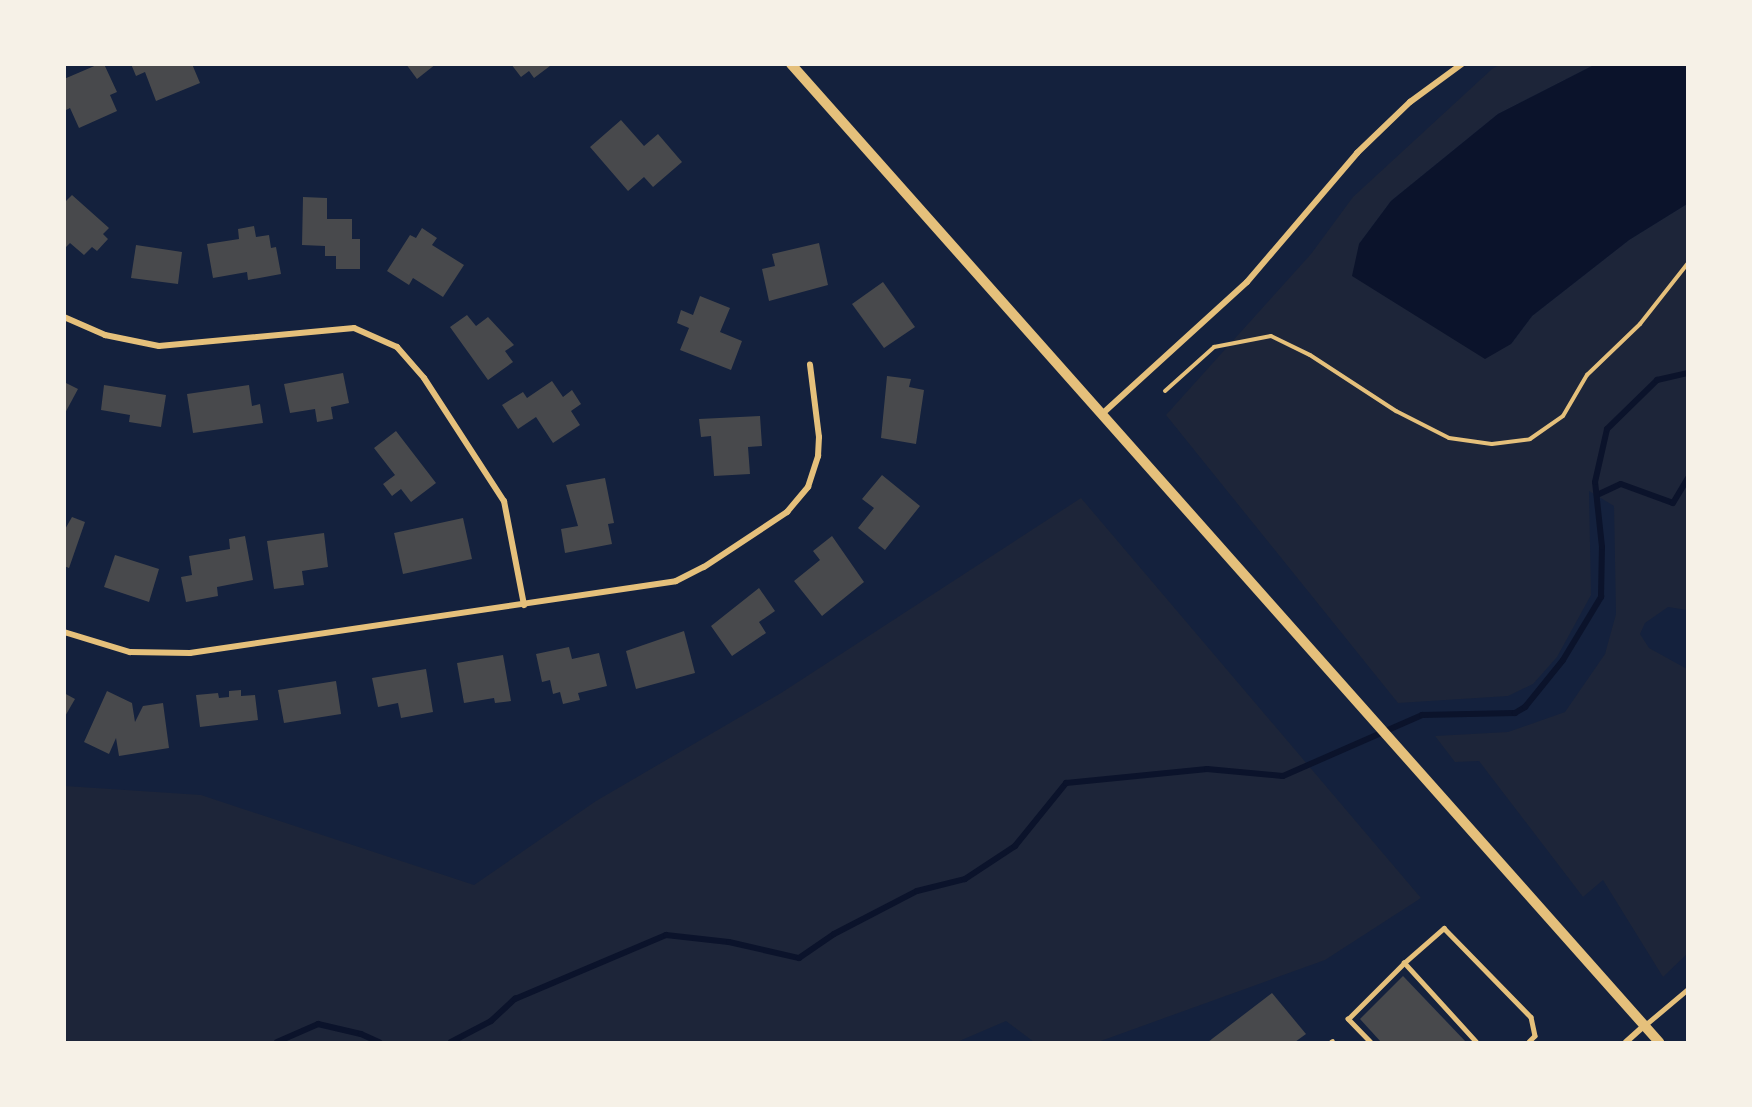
<!DOCTYPE html>
<style>
body{margin:0}
#map{position:relative;width:1752px;height:1107px;overflow:hidden;background:#14213d;font-family:Poppins,sans-serif}
div>[style]{position:absolute}
.green>*{inset:0;background:#1d2539}
.water>*{inset:0;background:#0b132b}
.stream>*{height:6px;margin:-3px;padding:0 3px;transform-origin:3px;border-radius:3px;background:#0b132b}
.building>*{inset:0;background:#48494c}
.path>*{height:4px;margin:-2px;padding:0 2px;transform-origin:2px;border-radius:2px;background:#e5c07b}
.service>*{height:4.5px;margin:-2.25px;padding:0 2.25px;transform-origin:2.25px;border-radius:2.25px;background:#e5c07b}
.minor>*{height:6px;margin:-3px;padding:0 3px;transform-origin:3px;border-radius:3px;background:#e5c07b}
.tertiary>*{height:10px;margin:-5px;padding:0 5px;transform-origin:5px;border-radius:5px;background:#e5c07b}
span{translate:-50% -50%;white-space:nowrap;text-align:center;line-height:1.15;-webkit-text-stroke:5px #f6f1e7;paint-order:stroke}
.frame{position:absolute;inset:0;border:66px solid #f6f1e7;pointer-events:none}
</style>
<div id="map">
<div class="green">
<i style="clip-path:polygon(1501px 64px,1594px 65px,1498px 114px,1391px 201px,1359px 244px,1511px 344px,1532px 316px,1629px 240px,1687px 204px,1687px 610px,1668px 607px,1645px 623px,1640px 634px,1649px 648px,1687px 669px,1687px 954px,1663px 977px,1603px 880px,1583px 897px,1479px 761px,1455px 762px,1435px 736px,1508px 732px,1565px 712px,1605px 654px,1616px 614px,1614px 506px,1589px 491px,1591px 595px,1557px 657px,1533px 684px,1508px 696px,1398px 703px,1166px 415px,1311px 254px,1353px 197px,1492px 69px)"></i>
<i style="clip-path:polygon(1081px 498px,1421px 898px,1325px 960px,1098px 1042px,1034px 1042px,1006px 1021px,957px 1042px,65px 1042px,65px 786px,201px 795px,474px 885px,596px 801px,781px 693px)"></i>
</div>
<div class="water">
<i style="clip-path:polygon(1594px 65px,1687px 65px,1687px 204px,1629px 240px,1532px 316px,1511px 344px,1485px 359px,1352px 276px,1359px 244px,1391px 201px,1498px 114px)"></i>
</div>
<div class="stream">
<i style="left:1597px;top:495px;width:26px;rotate:-25deg"></i>
<i style="left:1621px;top:484px;width:55px;rotate:20.1deg"></i>
<i style="left:1673px;top:503px;width:29px;rotate:-59deg"></i>
<i style="left:277px;top:1042px;width:45px;rotate:-23.7deg"></i>
<i style="left:318px;top:1024px;width:44px;rotate:13.1deg"></i>
<i style="left:361px;top:1034px;width:20px;rotate:24deg"></i>
<i style="left:451px;top:1042px;width:45px;rotate:-27.7deg"></i>
<i style="left:491px;top:1021px;width:33px;rotate:-43deg"></i>
<i style="left:515px;top:999px;width:164px;rotate:-23deg"></i>
<i style="left:666px;top:935px;width:63px;rotate:6.3deg"></i>
<i style="left:729px;top:942px;width:72px;rotate:12.9deg"></i>
<i style="left:799px;top:958px;width:42px;rotate:-34.4deg"></i>
<i style="left:834px;top:934px;width:93px;rotate:-27.4deg"></i>
<i style="left:917px;top:891px;width:49px;rotate:-14deg"></i>
<i style="left:965px;top:879px;width:60px;rotate:-33.4deg"></i>
<i style="left:1015px;top:846px;width:81px;rotate:-51deg"></i>
<i style="left:1066px;top:783px;width:142px;rotate:-5.7deg"></i>
<i style="left:1207px;top:769px;width:76px;rotate:5.3deg"></i>
<i style="left:1283px;top:776px;width:152px;rotate:-23.7deg"></i>
<i style="left:1422px;top:715px;width:93px;rotate:-1.2deg"></i>
<i style="left:1515px;top:713px;width:12px;rotate:-31deg"></i>
<i style="left:1525px;top:707px;width:60px;rotate:-51deg"></i>
<i style="left:1563px;top:660px;width:74px;rotate:-58.9deg"></i>
<i style="left:1601px;top:597px;width:50px;rotate:-88.9deg"></i>
<i style="left:1602px;top:547px;width:65px;rotate:-96.1deg"></i>
<i style="left:1595px;top:482px;width:54px;rotate:-77.2deg"></i>
<i style="left:1607px;top:429px;width:70px;rotate:-44.4deg"></i>
<i style="left:1657px;top:380px;width:32px;rotate:-13deg"></i>
</div>
<div class="building">
<i style="clip-path:polygon(99px 64px,104px 64px,117px 92px,110px 95px,117px 111px,79px 128px,70px 108px,64px 111px,64px 79px)"></i>
<i style="clip-path:polygon(131px 64px,192px 64px,200px 83px,156px 101px,145px 72px,136px 76px)"></i>
<i style="clip-path:polygon(406px 64px,436px 64px,417px 79px)"></i>
<i style="clip-path:polygon(511px 64px,548px 64px,550px 66px,534px 78px,529px 71px,521px 77px)"></i>
<i style="clip-path:polygon(621px 120px,644px 146px,658px 134px,682px 162px,653px 187px,644px 177px,628px 191px,590px 147px)"></i>
<i style="clip-path:polygon(72px 195px,109px 228px,103px 234px,108px 239px,97px 251px,92px 247px,84px 255px,70px 243px,64px 249px,64px 203px)"></i>
<i style="clip-path:polygon(303px 197px,327px 198px,327px 219px,352px 219px,352px 239px,360px 239px,360px 269px,336px 269px,336px 256px,325px 256px,325px 246px,302px 245px)"></i>
<i style="clip-path:polygon(254px 226px,256px 237px,269px 235px,271px 248px,276px 247px,281px 274px,248px 280px,247px 272px,213px 278px,207px 244px,239px 239px,238px 229px)"></i>
<i style="clip-path:polygon(422px 228px,437px 238px,432px 245px,464px 265px,443px 297px,413px 278px,409px 285px,387px 271px,410px 235px,416px 238px)"></i>
<i style="clip-path:polygon(819px 243px,828px 285px,769px 301px,762px 269px,775px 266px,772px 254px)"></i>
<i style="clip-path:polygon(136px 245px,182px 252px,178px 284px,131px 278px)"></i>
<i style="clip-path:polygon(883px 282px,915px 327px,884px 348px,852px 304px)"></i>
<i style="clip-path:polygon(700px 296px,730px 308px,720px 332px,742px 341px,731px 370px,680px 350px,689px 328px,677px 323px,681px 310px,693px 315px)"></i>
<i style="clip-path:polygon(467px 315px,476px 326px,488px 317px,514px 345px,505px 351px,513px 362px,488px 380px,450px 327px)"></i>
<i style="clip-path:polygon(343px 373px,349px 403px,331px 407px,333px 419px,317px 422px,315px 409px,290px 413px,284px 384px)"></i>
<i style="clip-path:polygon(887px 376px,911px 379px,909px 387px,924px 390px,916px 444px,881px 438px)"></i>
<i style="clip-path:polygon(552px 381px,563px 397px,572px 390px,581px 404px,571px 411px,580px 425px,553px 443px,536px 417px,518px 429px,502px 405px,523px 392px,527px 398px)"></i>
<i style="clip-path:polygon(64px 382px,78px 389px,64px 415px)"></i>
<i style="clip-path:polygon(104px 385px,166px 395px,161px 427px,129px 422px,130px 415px,101px 410px)"></i>
<i style="clip-path:polygon(249px 385px,252px 406px,260px 404px,263px 423px,193px 433px,187px 394px)"></i>
<i style="clip-path:polygon(760px 416px,762px 446px,748px 447px,750px 474px,714px 476px,711px 436px,701px 437px,699px 419px)"></i>
<i style="clip-path:polygon(396px 431px,436px 483px,411px 502px,401px 489px,392px 496px,383px 484px,395px 475px,374px 448px)"></i>
<i style="clip-path:polygon(882px 475px,920px 506px,885px 550px,858px 528px,874px 508px,862px 499px)"></i>
<i style="clip-path:polygon(605px 478px,614px 523px,608px 524px,612px 544px,565px 553px,561px 529px,578px 526px,566px 485px)"></i>
<i style="clip-path:polygon(72px 517px,85px 522px,69px 568px,64px 566px,64px 531px)"></i>
<i style="clip-path:polygon(463px 518px,472px 559px,403px 574px,394px 533px)"></i>
<i style="clip-path:polygon(324px 533px,328px 567px,302px 571px,304px 585px,274px 589px,267px 541px)"></i>
<i style="clip-path:polygon(245px 536px,253px 580px,217px 587px,218px 596px,186px 602px,181px 577px,192px 575px,189px 556px,230px 549px,229px 539px)"></i>
<i style="clip-path:polygon(832px 536px,864px 582px,822px 616px,794px 581px,820px 560px,813px 551px)"></i>
<i style="clip-path:polygon(115px 555px,159px 569px,149px 602px,104px 587px)"></i>
<i style="clip-path:polygon(759px 588px,775px 611px,759px 622px,766px 633px,732px 656px,711px 626px)"></i>
<i style="clip-path:polygon(684px 631px,695px 673px,636px 689px,626px 651px)"></i>
<i style="clip-path:polygon(569px 647px,572px 659px,599px 653px,607px 686px,578px 693px,580px 700px,563px 704px,560px 692px,553px 694px,550px 680px,542px 682px,536px 654px)"></i>
<i style="clip-path:polygon(503px 655px,511px 701px,495px 703px,494px 698px,464px 703px,457px 663px)"></i>
<i style="clip-path:polygon(426px 669px,433px 712px,401px 718px,398px 703px,378px 707px,372px 678px)"></i>
<i style="clip-path:polygon(336px 681px,341px 714px,284px 723px,278px 690px)"></i>
<i style="clip-path:polygon(241px 690px,241px 696px,255px 695px,258px 720px,200px 727px,196px 695px,218px 693px,219px 698px,229px 697px,229px 691px)"></i>
<i style="clip-path:polygon(107px 691px,132px 703px,135px 722px,143px 706px,163px 703px,169px 748px,119px 756px,116px 738px,109px 754px,84px 742px)"></i>
<i style="clip-path:polygon(64px 693px,75px 699px,64px 718px)"></i>
<i style="clip-path:polygon(1403px 976px,1466px 1042px,1381px 1042px,1360px 1019px)"></i>
<i style="clip-path:polygon(1272px 993px,1306px 1034px,1295px 1042px,1208px 1042px)"></i>
</div>
<div class="path">
<i style="left:1165px;top:391px;width:66px;rotate:-41.9deg"></i>
<i style="left:1214px;top:347px;width:58px;rotate:-10.9deg"></i>
<i style="left:1271px;top:336px;width:43px;rotate:26deg"></i>
<i style="left:1310px;top:355px;width:103px;rotate:33.1deg"></i>
<i style="left:1396px;top:411px;width:59px;rotate:27deg"></i>
<i style="left:1449px;top:438px;width:43px;rotate:7.9deg"></i>
<i style="left:1492px;top:444px;width:38px;rotate:-7deg"></i>
<i style="left:1530px;top:439px;width:40px;rotate:-34.9deg"></i>
<i style="left:1563px;top:416px;width:48px;rotate:-59.7deg"></i>
<i style="left:1587px;top:375px;width:74px;rotate:-43.9deg"></i>
<i style="left:1640px;top:324px;width:78px;rotate:-51.8deg"></i>
<i style="left:1331px;top:1042px;width:2px;rotate:-27deg"></i>
</div>
<div class="service">
<i style="left:1644px;top:1026px;width:57px;rotate:-40.1deg"></i>
<i style="left:1370px;top:1042px;width:32px;rotate:-134deg"></i>
<i style="left:1348px;top:1019px;width:79px;rotate:-45deg"></i>
<i style="left:1476px;top:1042px;width:107px;rotate:-132.3deg"></i>
<i style="left:1404px;top:963px;width:53px;rotate:-41.2deg"></i>
<i style="left:1444px;top:928px;width:124px;rotate:45.7deg"></i>
<i style="left:1531px;top:1017px;width:19px;rotate:78deg"></i>
<i style="left:1535px;top:1036px;width:8px;rotate:135deg"></i>
</div>
<div class="minor">
<i style="left:64px;top:317px;width:45px;rotate:23.7deg"></i>
<i style="left:105px;top:335px;width:55px;rotate:11.5deg"></i>
<i style="left:159px;top:346px;width:196px;rotate:-5.3deg"></i>
<i style="left:354px;top:328px;width:47px;rotate:23.8deg"></i>
<i style="left:397px;top:347px;width:41px;rotate:48.9deg"></i>
<i style="left:424px;top:378px;width:147px;rotate:57deg"></i>
<i style="left:504px;top:501px;width:106px;rotate:79.1deg"></i>
<i style="left:1102px;top:414px;width:196px;rotate:-42.3deg"></i>
<i style="left:1247px;top:282px;width:170px;rotate:-49.5deg"></i>
<i style="left:1357px;top:153px;width:74px;rotate:-43.9deg"></i>
<i style="left:1410px;top:102px;width:64px;rotate:-36.2deg"></i>
<i style="left:64px;top:632px;width:69px;rotate:16.9deg"></i>
<i style="left:130px;top:652px;width:60px;rotate:1deg"></i>
<i style="left:190px;top:653px;width:491px;rotate:-8.4deg"></i>
<i style="left:676px;top:581px;width:31px;rotate:-27deg"></i>
<i style="left:704px;top:567px;width:100px;rotate:-33.5deg"></i>
<i style="left:787px;top:512px;width:33px;rotate:-50deg"></i>
<i style="left:808px;top:487px;width:33px;rotate:-72deg"></i>
<i style="left:818px;top:456px;width:19px;rotate:-87deg"></i>
<i style="left:819px;top:437px;width:73px;rotate:-97.1deg"></i>
<i style="left:1626px;top:1042px;width:24px;rotate:-42deg"></i>
</div>
<div class="tertiary">
<i style="left:791px;top:64px;width:1308px;rotate:48.41deg"></i>
</div>
<div class="frame"></div>
</div>
